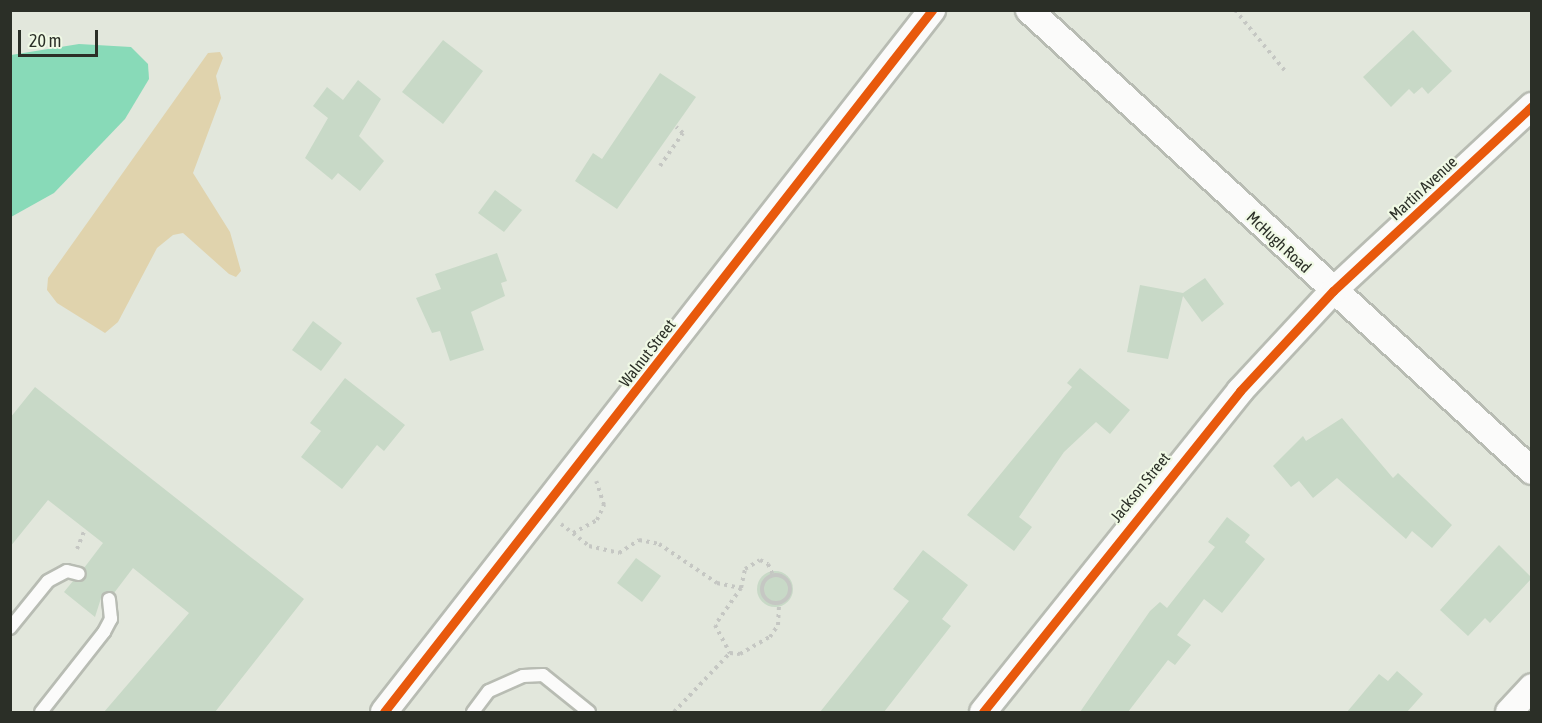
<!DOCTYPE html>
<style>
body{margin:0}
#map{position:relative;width:1542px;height:723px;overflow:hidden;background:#e2e7dc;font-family:"Asap Condensed",sans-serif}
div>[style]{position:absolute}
.green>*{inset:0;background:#e0d3ad}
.water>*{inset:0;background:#88dab8}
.building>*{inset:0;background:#c8d9c7}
.round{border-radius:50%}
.path>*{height:4px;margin-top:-2px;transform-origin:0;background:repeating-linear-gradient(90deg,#c5c7c3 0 3px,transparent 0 7.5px)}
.path>.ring{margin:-2px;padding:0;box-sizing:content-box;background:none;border:4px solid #c5c7c3;border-radius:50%}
.roads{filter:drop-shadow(2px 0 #b8bcb3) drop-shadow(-2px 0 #b8bcb3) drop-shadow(0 2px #b8bcb3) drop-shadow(0 -2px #b8bcb3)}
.lane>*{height:12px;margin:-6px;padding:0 6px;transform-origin:6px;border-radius:6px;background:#fbfbfa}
.street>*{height:26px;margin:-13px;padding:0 13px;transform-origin:13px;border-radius:13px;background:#fbfbfa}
.cycleway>*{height:9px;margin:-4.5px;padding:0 4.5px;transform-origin:4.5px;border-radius:4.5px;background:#e8590c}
span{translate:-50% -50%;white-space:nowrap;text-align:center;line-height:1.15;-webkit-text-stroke:4.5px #f0f9e5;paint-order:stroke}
.street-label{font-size:16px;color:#2b2f27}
.frame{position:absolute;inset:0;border:12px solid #2b2f27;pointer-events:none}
.scale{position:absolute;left:18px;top:30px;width:80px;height:27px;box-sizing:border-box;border:3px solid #2b2f27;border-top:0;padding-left:8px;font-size:18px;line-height:21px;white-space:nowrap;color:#2b2f27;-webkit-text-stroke:4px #f0f9e5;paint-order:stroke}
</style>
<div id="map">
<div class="green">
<i style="clip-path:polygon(220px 52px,223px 58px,216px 76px,221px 98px,193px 173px,230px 232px,241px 271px,236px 277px,229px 274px,183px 233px,173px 235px,157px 248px,118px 322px,105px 333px,57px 303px,47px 290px,48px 278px,208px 53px)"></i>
</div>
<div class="water">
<i style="clip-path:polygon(79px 44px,131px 47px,148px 64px,149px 79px,125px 119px,54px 193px,11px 217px,11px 55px)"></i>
</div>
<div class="building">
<i style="clip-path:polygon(1413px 30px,1452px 71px,1428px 94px,1422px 87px,1414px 94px,1409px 89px,1391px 107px,1363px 77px)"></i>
<i style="clip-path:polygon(443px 40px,483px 71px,443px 124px,402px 92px)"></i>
<i style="clip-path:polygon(660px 73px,696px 97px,617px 209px,575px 181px,593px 153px,602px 159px)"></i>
<i style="clip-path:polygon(358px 80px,381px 99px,359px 136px,384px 161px,360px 191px,338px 173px,332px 180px,305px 158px,328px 118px,313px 106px,327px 87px,343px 100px)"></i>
<i style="clip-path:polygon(495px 190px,522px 210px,504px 232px,478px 213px)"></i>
<i style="clip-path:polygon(497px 253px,507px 281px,501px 283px,505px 296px,471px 312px,484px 350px,450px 361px,440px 331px,432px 333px,416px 298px,441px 289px,435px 274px)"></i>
<i style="clip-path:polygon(1205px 278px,1224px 304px,1202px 322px,1183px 296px,1168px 359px,1127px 352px,1140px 285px,1183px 293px)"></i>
<i style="clip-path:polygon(313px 321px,342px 343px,321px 371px,292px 350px)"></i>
<i style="clip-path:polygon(1080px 368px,1130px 410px,1110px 434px,1096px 422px,1064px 452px,1019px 517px,1032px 527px,1014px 551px,967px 515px,1072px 387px,1067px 383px)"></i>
<i style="clip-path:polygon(345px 378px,405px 425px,384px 451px,377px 445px,342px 489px,301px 457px,321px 431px,310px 423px)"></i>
<i style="clip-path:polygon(35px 387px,304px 599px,215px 712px,104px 712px,189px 613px,133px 568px,114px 593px,102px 595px,95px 617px,64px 592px,73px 581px,85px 579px,84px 568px,103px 543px,48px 500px,10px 547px,10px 418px)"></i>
<i style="clip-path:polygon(1342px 418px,1393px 478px,1398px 473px,1452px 525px,1432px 548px,1412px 531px,1406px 539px,1337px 478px,1313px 498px,1299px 481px,1291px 487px,1273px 466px,1303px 436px,1306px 441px)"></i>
<i style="clip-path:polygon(1227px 517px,1250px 535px,1245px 542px,1265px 559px,1222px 613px,1204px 599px,1177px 635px,1191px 645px,1175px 665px,1168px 660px,1128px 712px,1080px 712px,1150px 611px,1160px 602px,1167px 608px,1215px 547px,1208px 542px)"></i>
<i style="clip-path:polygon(1499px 545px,1532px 578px,1490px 623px,1485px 618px,1468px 636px,1440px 610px)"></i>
<i style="clip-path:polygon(923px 550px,968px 585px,942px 619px,951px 626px,884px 712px,820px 712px,909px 601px,893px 589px)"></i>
<i style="clip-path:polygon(636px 558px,661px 576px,642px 602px,617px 583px)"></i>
<i class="round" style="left:757px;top:571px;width:36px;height:36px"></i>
<i style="clip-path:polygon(1397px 671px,1423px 694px,1407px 712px,1347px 712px,1379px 674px,1388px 681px)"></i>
</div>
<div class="path">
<i style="left:1235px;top:10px;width:80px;rotate:50.6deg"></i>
<i style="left:660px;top:166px;width:40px;rotate:-55.1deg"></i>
<i style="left:683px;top:133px;width:9px;rotate:-139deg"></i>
<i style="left:561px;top:524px;width:36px;rotate:38deg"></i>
<i style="left:589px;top:546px;width:31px;rotate:13deg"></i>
<i style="left:619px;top:553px;width:24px;rotate:-33deg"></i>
<i style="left:639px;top:540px;width:20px;rotate:11deg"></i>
<i style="left:659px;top:544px;width:70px;rotate:33.9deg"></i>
<i style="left:717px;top:583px;width:25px;rotate:12deg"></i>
<i style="left:741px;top:588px;width:19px;rotate:-78deg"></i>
<i style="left:745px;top:569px;width:17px;rotate:-31deg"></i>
<i style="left:760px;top:560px;width:9px;rotate:27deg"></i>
<i style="left:768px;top:564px;width:12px;rotate:66deg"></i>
<i style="left:573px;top:533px;width:27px;rotate:-28deg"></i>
<i style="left:597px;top:520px;width:17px;rotate:-65deg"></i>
<i style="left:604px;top:505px;width:25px;rotate:-108deg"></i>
<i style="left:77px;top:549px;width:22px;rotate:-68deg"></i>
<i class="ring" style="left:762px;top:575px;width:24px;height:24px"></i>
<i style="left:741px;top:588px;width:45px;rotate:125.1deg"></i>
<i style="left:715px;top:625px;width:32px;rotate:62deg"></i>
<i style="left:730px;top:653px;width:10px;rotate:6deg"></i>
<i style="left:740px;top:654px;width:34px;rotate:-30deg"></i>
<i style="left:770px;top:637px;width:14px;rotate:-56deg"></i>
<i style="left:778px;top:625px;width:21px;rotate:-87deg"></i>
<i style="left:674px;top:712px;width:81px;rotate:-46.5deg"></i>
</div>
<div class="roads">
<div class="lane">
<i style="left:10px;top:628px;width:60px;rotate:-51deg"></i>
<i style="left:48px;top:581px;width:21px;rotate:-28deg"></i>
<i style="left:67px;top:571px;width:12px;rotate:14deg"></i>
<i style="left:41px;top:712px;width:102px;rotate:-51.8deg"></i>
<i style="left:104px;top:632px;width:15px;rotate:-62deg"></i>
<i style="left:111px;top:619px;width:20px;rotate:-96deg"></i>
<i style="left:473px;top:712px;width:26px;rotate:-53deg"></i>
<i style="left:489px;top:691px;width:37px;rotate:-24deg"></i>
<i style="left:523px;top:676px;width:20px;rotate:-3deg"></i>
<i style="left:543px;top:675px;width:59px;rotate:38.8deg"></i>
</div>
<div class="street">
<i style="left:1029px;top:10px;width:682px;rotate:42.51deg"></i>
<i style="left:384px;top:712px;width:891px;rotate:-52.02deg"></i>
<i style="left:983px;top:712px;width:411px;rotate:-51.3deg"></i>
<i style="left:1240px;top:391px;width:137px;rotate:-47.1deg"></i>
<i style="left:1333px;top:291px;width:272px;rotate:-42.9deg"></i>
<i style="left:1509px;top:712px;width:34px;rotate:-47deg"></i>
</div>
</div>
<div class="cycleway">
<i style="left:384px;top:712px;width:891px;rotate:-52.02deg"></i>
<i style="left:983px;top:712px;width:411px;rotate:-51.3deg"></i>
<i style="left:1240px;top:391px;width:137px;rotate:-47.1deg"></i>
<i style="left:1333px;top:291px;width:272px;rotate:-42.9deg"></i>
</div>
<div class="street-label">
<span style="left:1423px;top:188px;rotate:-43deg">Martin Avenue</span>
<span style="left:1279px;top:242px;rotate:43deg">McHugh Road</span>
<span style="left:647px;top:353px;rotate:-52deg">Walnut Street</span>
<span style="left:1140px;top:487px;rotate:-51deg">Jackson Street</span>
</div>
<div class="frame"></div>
<div class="scale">20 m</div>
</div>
